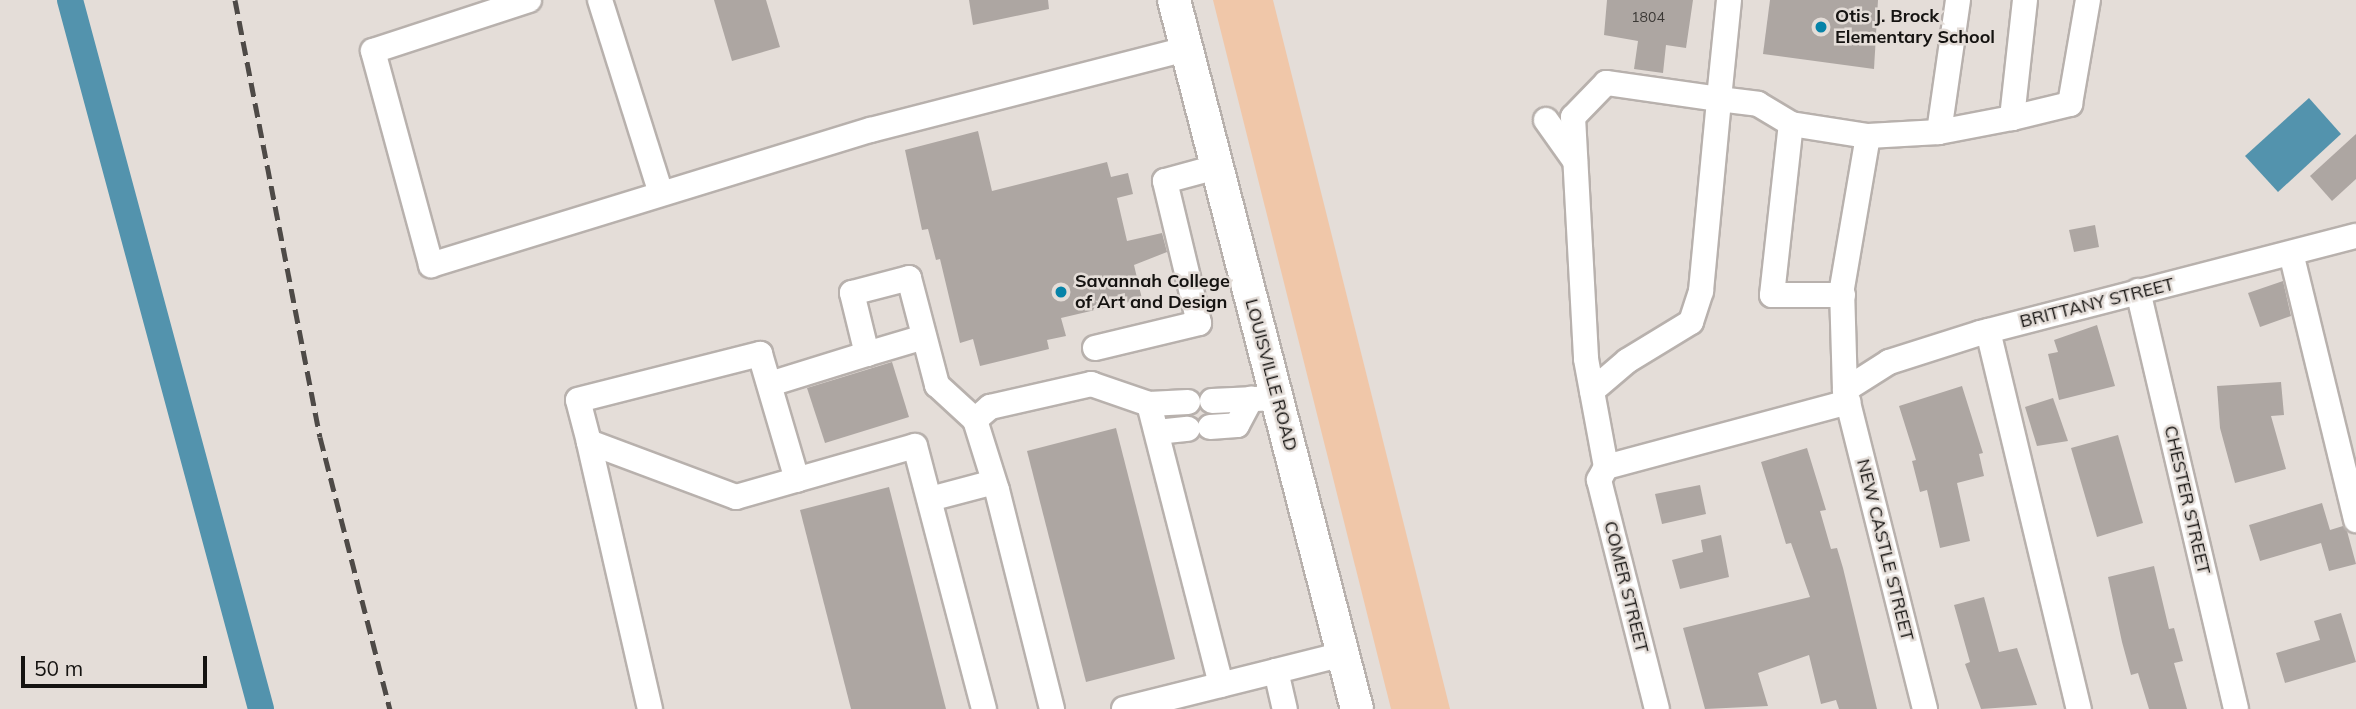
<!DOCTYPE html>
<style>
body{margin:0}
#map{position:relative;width:2356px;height:709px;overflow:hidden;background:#e4ddd8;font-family:Mulish,sans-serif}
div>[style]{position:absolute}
.green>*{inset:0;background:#f0c7a9}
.water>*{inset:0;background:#5393ad}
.canal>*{height:26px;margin:-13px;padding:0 13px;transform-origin:13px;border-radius:13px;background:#5393ad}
.building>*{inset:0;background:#ada6a2}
.roads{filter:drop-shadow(2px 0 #b8b1ad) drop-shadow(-2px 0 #b8b1ad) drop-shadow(0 2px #b8b1ad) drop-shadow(0 -2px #b8b1ad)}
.minor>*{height:24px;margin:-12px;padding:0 12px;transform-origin:12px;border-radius:12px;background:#fff}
.major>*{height:32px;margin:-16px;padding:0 16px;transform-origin:16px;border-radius:16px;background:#fff}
.rail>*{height:5px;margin-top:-2.5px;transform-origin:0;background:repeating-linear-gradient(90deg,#4e4a47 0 14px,transparent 0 21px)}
.dots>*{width:19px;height:19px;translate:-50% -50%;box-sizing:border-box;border:4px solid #e4ddd8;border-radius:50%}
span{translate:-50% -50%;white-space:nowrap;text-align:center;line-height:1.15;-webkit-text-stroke:5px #e4ddd8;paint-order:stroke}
.number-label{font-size:14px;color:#3b3835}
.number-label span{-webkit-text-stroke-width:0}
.poi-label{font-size:18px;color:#151311;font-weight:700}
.left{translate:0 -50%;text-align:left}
.street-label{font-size:18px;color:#151311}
.scale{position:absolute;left:21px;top:656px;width:186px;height:32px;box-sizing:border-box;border:4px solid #151311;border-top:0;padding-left:9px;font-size:21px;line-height:24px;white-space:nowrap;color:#151311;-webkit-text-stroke:5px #e4ddd8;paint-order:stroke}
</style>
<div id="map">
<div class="green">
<i style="clip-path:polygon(1213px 0,1273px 0,1450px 709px,1391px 709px)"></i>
</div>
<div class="water">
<i style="clip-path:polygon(2309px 98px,2341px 134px,2278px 192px,2245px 156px)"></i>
</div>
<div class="canal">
<i style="left:70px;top:0;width:734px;rotate:74.92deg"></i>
</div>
<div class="building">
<i style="clip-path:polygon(714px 0,766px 0,780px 47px,732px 61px)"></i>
<i style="clip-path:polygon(969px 0,1048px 0,1049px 9px,973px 25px)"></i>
<i style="clip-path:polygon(1607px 0,1693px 0,1686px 48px,1666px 45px,1663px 73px,1634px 69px,1638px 41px,1604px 35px)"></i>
<i style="clip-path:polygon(1770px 0,1878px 0,1874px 69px,1763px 54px)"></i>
<i style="clip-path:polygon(978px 131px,992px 191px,1107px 162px,1111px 177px,1128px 173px,1133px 194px,1117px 198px,1127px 241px,1162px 233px,1167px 252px,1134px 265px,1142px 299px,1061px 318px,1066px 336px,1047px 340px,1049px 349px,980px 366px,973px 339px,960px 343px,940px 259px,936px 260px,928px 229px,922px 230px,905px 150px)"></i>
<i style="clip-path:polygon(2356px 134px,2356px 179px,2332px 201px,2310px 176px)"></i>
<i style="clip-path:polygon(2095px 225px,2099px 247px,2074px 252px,2069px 230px)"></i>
<i style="clip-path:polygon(2283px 281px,2291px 316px,2260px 327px,2248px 293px)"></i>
<i style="clip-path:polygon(2097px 325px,2115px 386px,2059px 400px,2048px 354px,2058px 352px,2054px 340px)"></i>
<i style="clip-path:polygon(892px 362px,909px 417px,825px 443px,807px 388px)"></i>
<i style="clip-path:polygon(2281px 382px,2284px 415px,2271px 416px,2286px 469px,2235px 483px,2220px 428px,2217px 386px)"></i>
<i style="clip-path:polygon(1962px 386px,1983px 453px,1979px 454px,1984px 476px,1957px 483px,1970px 541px,1940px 548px,1927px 490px,1920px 492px,1912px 461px,1916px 460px,1899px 406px)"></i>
<i style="clip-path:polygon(2053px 398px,2068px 441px,2037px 446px,2025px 407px)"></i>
<i style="clip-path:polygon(1116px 428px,1175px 659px,1086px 682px,1027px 451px)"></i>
<i style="clip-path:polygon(2118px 435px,2143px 523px,2097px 537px,2071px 448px)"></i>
<i style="clip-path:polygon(1807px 448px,1826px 510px,1820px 511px,1831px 549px,1837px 548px,1843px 568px,1877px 709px,1839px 709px,1836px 700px,1821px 704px,1809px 655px,1758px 673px,1768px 706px,1705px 709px,1683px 628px,1810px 597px,1791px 543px,1786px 544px,1761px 462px)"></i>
<i style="clip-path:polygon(1700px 485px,1706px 514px,1662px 524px,1655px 494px)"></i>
<i style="clip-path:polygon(889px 487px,946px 709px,851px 709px,800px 510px)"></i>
<i style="clip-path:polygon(2322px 503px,2330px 530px,2343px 526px,2347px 531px,2356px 564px,2329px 571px,2321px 543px,2260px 561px,2249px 525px)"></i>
<i style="clip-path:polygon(1721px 535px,1729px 577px,1680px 589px,1672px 560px,1703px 552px,1701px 540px)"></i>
<i style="clip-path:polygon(2154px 566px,2169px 629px,2174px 628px,2183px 661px,2174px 663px,2187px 709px,2149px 709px,2138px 673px,2131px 675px,2122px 642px,2108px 577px)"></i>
<i style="clip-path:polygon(1984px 597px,1999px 652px,2017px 648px,2037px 705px,1981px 709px,1965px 664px,1970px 662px,1954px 605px)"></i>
<i style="clip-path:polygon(2341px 613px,2356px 662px,2285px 683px,2276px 653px,2320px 640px,2314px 621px)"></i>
</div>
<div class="roads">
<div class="minor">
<i style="left:529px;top:0;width:164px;rotate:161.9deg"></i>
<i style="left:373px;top:51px;width:222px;rotate:74.8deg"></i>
<i style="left:431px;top:265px;width:460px;rotate:-17.1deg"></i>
<i style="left:871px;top:130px;width:325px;rotate:-14.4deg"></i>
<i style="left:600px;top:0;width:202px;rotate:72.5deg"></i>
<i style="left:1729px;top:0;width:100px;rotate:95.8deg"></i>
<i style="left:1719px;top:99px;width:39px;rotate:7deg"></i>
<i style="left:1758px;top:104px;width:39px;rotate:31deg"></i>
<i style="left:2025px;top:0;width:119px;rotate:96.3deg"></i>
<i style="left:2012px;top:118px;width:60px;rotate:-13.6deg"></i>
<i style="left:2070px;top:104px;width:106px;rotate:-80.2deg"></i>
<i style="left:1546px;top:120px;width:50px;rotate:54.7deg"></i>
<i style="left:1939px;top:132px;width:133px;rotate:-81.8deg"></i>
<i style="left:2292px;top:257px;width:271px;rotate:76.3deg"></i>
<i style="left:2138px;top:291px;width:429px;rotate:76.8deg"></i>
<i style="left:1843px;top:295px;width:71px;rotate:180deg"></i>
<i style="left:1772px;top:295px;width:172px;rotate:-83.7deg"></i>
<i style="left:1791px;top:124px;width:78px;rotate:8.9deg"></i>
<i style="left:1988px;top:331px;width:389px;rotate:76.5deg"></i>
<i style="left:924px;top:337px;width:59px;rotate:163.4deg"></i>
<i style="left:867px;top:354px;width:63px;rotate:-103.8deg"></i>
<i style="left:852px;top:293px;width:59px;rotate:-14.7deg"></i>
<i style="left:909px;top:278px;width:111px;rotate:75.3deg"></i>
<i style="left:937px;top:385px;width:52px;rotate:42.6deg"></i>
<i style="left:975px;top:420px;width:73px;rotate:72.6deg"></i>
<i style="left:997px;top:490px;width:226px;rotate:75.9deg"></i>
<i style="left:1095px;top:348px;width:107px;rotate:-13.5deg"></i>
<i style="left:1199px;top:323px;width:146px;rotate:-103.5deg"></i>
<i style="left:1165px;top:181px;width:54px;rotate:-15.1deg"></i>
<i style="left:770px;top:384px;width:102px;rotate:-17.2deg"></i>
<i style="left:1845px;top:390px;width:52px;rotate:-32.5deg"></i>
<i style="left:1889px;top:362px;width:96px;rotate:-17.7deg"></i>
<i style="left:1980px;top:333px;width:388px;rotate:-14.5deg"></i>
<i style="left:1592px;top:391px;width:46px;rotate:-40.6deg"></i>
<i style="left:1627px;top:361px;width:75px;rotate:-31.4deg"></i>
<i style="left:1691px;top:322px;width:33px;rotate:-72deg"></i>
<i style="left:1701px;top:291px;width:193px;rotate:-84.6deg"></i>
<i style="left:1719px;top:99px;width:114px;rotate:-171.9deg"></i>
<i style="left:1606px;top:83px;width:47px;rotate:134.1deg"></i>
<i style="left:1573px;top:117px;width:242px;rotate:86.9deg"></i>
<i style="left:1586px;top:359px;width:110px;rotate:79.5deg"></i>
<i style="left:1212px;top:401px;width:65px;rotate:-2.6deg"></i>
<i style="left:1188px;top:402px;width:39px;rotate:177deg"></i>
<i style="left:1149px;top:404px;width:290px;rotate:75.6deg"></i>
<i style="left:975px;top:420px;width:20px;rotate:-41deg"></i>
<i style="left:990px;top:407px;width:104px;rotate:-12.8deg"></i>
<i style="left:1091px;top:384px;width:61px;rotate:19deg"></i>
<i style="left:1210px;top:427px;width:27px;rotate:-4deg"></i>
<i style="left:1237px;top:425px;width:30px;rotate:-62deg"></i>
<i style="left:1157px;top:432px;width:31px;rotate:-6deg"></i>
<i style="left:589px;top:442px;width:43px;rotate:-104.7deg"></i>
<i style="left:578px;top:400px;width:188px;rotate:-14.2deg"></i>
<i style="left:760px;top:354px;width:131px;rotate:73.6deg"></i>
<i style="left:1606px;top:467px;width:15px;rotate:118deg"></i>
<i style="left:1599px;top:480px;width:236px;rotate:75.8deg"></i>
<i style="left:1606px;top:467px;width:251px;rotate:-15deg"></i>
<i style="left:930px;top:499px;width:66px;rotate:-14.9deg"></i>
<i style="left:1276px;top:671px;width:69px;rotate:-14.2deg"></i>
<i style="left:650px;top:709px;width:274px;rotate:-102.9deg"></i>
<i style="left:589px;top:442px;width:157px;rotate:20.5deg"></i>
<i style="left:736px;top:497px;width:186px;rotate:-15.9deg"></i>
<i style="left:915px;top:446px;width:272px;rotate:75.3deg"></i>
<i style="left:1124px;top:709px;width:157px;rotate:-14deg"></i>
<i style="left:1276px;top:671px;width:39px;rotate:77deg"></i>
<i style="left:1925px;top:709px;width:329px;rotate:-104.1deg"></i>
<i style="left:1845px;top:390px;width:102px;rotate:-91.7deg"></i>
<i style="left:1842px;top:288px;width:154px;rotate:-80.3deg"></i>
<i style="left:1868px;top:136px;width:71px;rotate:-3.2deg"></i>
<i style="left:1939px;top:132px;width:74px;rotate:-10.9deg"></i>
</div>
<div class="major">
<i style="left:1174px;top:0;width:732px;rotate:75.53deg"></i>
</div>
</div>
<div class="rail">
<i style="left:235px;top:0;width:445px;rotate:79deg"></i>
<i style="left:320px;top:437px;width:281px;rotate:75.6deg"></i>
</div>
<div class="dots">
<i style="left:1821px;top:27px;background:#0683a8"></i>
<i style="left:1061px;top:292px;background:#0683a8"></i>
</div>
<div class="number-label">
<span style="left:1648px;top:17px">1804</span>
</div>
<div class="poi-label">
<span class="left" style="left:1835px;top:27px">Otis J. Brock<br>Elementary School</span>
<span class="left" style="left:1075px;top:292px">Savannah College<br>of Art and Design</span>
</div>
<div class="street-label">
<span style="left:2097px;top:303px;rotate:-14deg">BRITTANY STREET</span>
<span style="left:1271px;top:375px;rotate:75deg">LOUISVILLE ROAD</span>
<span style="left:2187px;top:500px;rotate:77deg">CHESTER STREET</span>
<span style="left:1885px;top:550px;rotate:76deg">NEW CASTLE STREET</span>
<span style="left:1626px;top:587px;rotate:76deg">COMER STREET</span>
</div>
<div class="scale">50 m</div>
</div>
